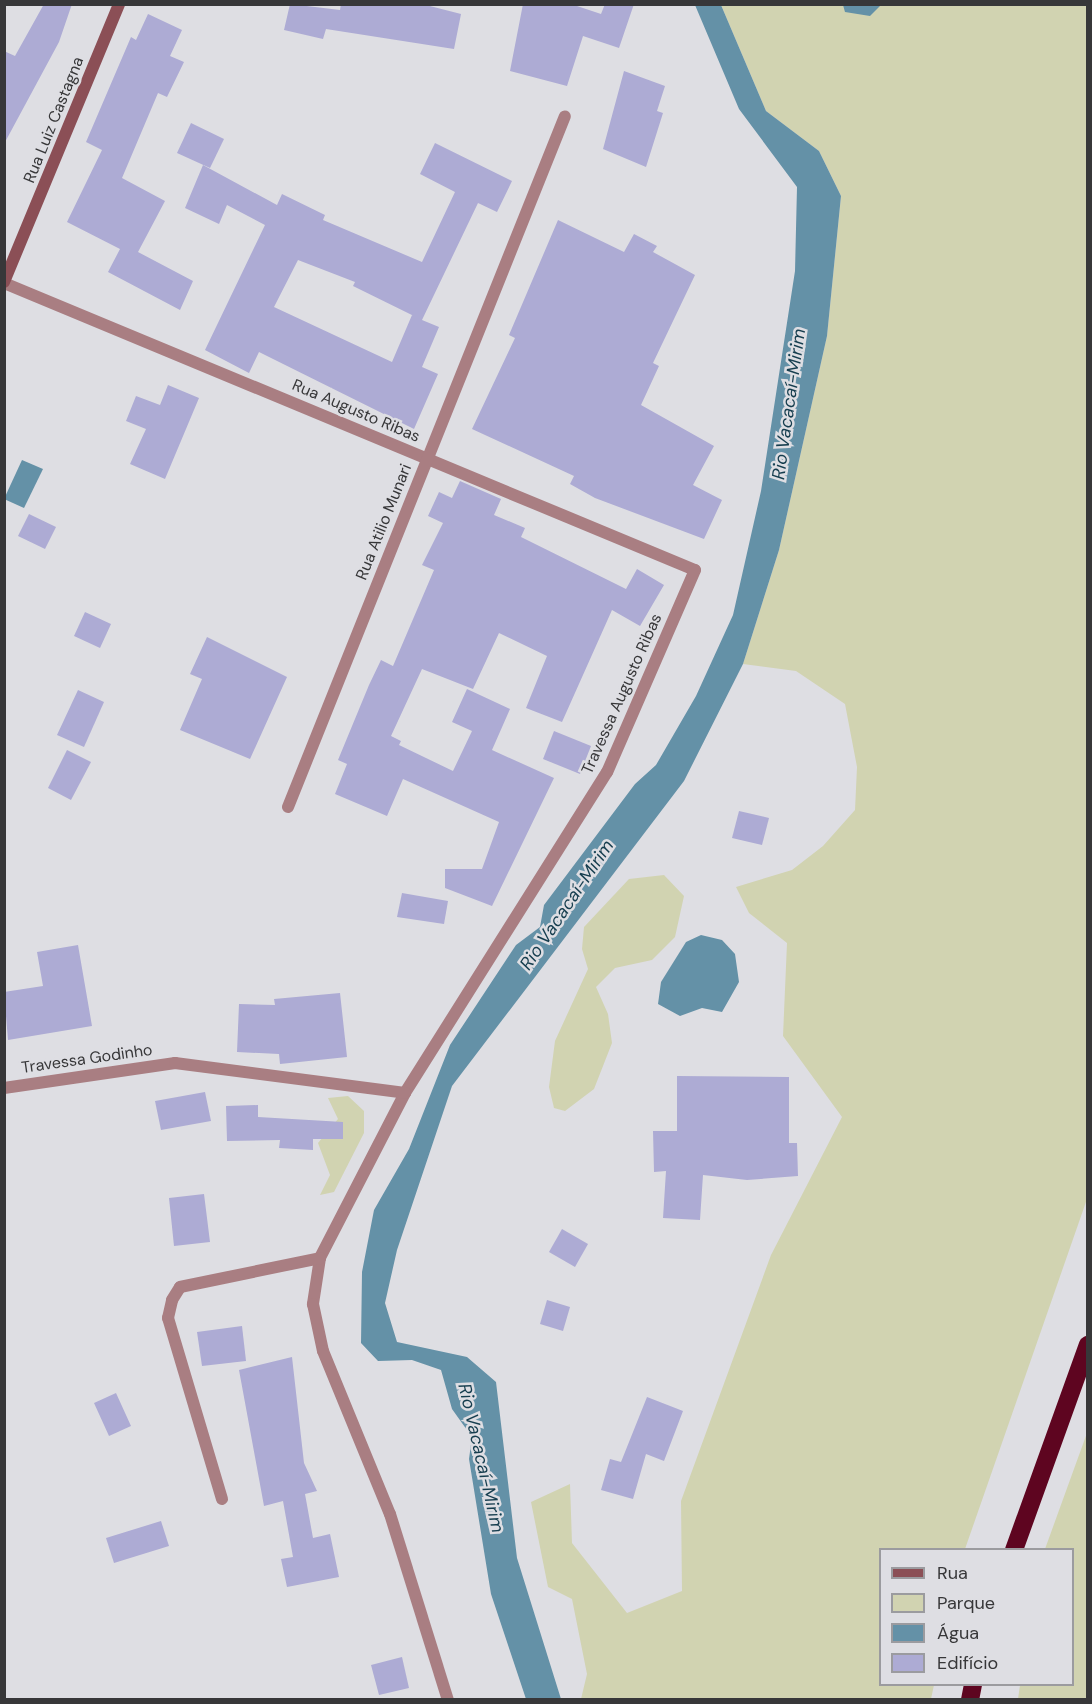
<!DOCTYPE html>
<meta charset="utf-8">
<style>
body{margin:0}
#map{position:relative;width:1092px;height:1704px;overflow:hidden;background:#dedee3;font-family:"DM Sans",sans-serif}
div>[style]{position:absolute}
.green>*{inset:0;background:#d1d3b1}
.water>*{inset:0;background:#6491a7}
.building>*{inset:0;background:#adabd4}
.street>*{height:12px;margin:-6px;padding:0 6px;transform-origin:6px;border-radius:6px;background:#a97e82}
.secondary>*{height:12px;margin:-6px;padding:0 6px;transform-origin:6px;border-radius:6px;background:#8b4f56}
.highway>*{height:18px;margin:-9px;padding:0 9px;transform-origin:9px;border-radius:9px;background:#5e0520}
span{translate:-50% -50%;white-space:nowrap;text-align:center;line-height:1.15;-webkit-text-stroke:5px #dedee3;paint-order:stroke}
.street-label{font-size:16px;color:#373739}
.water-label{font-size:18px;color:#153d4e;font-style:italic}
.frame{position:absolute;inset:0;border:6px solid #373739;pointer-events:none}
.legend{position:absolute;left:879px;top:1548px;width:195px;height:138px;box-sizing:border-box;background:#dedee3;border:2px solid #9b9b9f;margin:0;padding:8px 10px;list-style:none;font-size:18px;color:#373739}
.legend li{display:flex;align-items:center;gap:12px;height:30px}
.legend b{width:30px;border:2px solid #9b9b9f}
</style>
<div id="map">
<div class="green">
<i style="clip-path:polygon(721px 5px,1087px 5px,1087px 1199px,965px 1549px,880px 1550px,880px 1684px,934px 1685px,931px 1699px,581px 1699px,587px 1674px,572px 1599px,548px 1587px,531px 1502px,570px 1484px,572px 1543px,627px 1613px,682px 1591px,681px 1501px,771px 1255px,842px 1117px,783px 1036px,787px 943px,749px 913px,736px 887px,792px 870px,823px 846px,855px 810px,857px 767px,845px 704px,796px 671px,743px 664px,779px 550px,827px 336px,841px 196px,819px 151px,766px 111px)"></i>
<i style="clip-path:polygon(664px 875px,684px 896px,675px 937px,652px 960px,615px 968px,596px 987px,608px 1014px,612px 1043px,594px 1089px,565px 1111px,554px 1108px,549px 1087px,555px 1041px,588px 969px,582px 949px,584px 927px,629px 879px)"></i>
<i style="clip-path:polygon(348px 1096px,364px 1111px,364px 1133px,334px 1192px,320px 1195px,330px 1175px,318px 1143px,338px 1119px,328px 1098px)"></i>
<i style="clip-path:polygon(1087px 1433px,1087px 1699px,1018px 1699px,1020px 1685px,1072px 1684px,1072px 1550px,1045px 1549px)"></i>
</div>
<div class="water">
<i style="clip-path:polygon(695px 5px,721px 5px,766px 111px,819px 151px,841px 196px,827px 336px,779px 550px,743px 664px,684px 781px,452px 1086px,397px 1250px,385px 1303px,397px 1342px,467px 1357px,496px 1382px,517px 1558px,561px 1699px,526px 1699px,491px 1594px,469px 1459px,472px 1437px,452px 1409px,441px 1370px,412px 1360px,378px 1361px,361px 1343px,362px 1272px,374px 1210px,409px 1149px,450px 1045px,516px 945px,540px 927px,544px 905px,635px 784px,656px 765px,696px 696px,733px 615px,761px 491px,795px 271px,797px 187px,739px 109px)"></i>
<i style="clip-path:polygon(843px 5px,843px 4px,881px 5px,870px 16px,845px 12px)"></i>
<i style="clip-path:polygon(22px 460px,43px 469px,24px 508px,4px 499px)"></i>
<i style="clip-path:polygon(701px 935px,722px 940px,735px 954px,739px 982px,722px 1012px,702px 1008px,680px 1016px,658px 1004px,661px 982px,686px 942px)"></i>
</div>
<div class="building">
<i style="clip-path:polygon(44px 4px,72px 4px,59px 42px,4px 144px,4px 51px,15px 56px)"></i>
<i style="clip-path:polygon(290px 4px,340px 10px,341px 4px,422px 4px,461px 14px,454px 49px,326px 29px,323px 39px,284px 30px)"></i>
<i style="clip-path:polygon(523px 4px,571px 4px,601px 14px,605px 4px,634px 4px,619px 48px,583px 36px,567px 86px,510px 71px)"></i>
<i style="clip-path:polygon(148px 14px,182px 30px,170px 56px,184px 62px,167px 97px,158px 93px,122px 178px,165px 201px,138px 252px,193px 281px,180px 310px,108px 272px,120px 249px,67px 222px,102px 150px,86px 142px,131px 37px,136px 40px)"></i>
<i style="clip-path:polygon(624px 71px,665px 86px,657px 111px,663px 113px,646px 167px,603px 149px)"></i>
<i style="clip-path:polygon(191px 123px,224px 139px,210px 168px,177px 153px)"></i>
<i style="clip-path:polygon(evenodd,435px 143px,512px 181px,497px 212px,478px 203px,422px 320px,439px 327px,422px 367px,438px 374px,414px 429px,259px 352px,249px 373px,205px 350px,265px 225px,227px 205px,219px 224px,185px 208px,203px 165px,277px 205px,282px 194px,325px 215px,323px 220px,422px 262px,455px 192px,420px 174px,435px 143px,298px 260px,355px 282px,353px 286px,418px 318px,412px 315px,392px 362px,274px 307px,298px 260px)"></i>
<i style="clip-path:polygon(558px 220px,624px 252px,634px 234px,657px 246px,653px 252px,695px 275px,653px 363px,659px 366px,641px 405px,714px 446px,693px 485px,722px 500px,704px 539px,595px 498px,570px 484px,574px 476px,472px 429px,515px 338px,509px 335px)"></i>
<i style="clip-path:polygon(168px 385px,199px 398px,165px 479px,130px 464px,146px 429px,126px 421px,136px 396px,160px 405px)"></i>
<i style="clip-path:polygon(460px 481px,501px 499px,494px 515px,525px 528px,521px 537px,626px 589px,637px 569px,664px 585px,640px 626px,612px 610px,562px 722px,526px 708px,547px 656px,499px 633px,473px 689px,422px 669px,391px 736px,401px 741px,399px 745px,453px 771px,472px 731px,452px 722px,467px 689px,510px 709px,492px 750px,554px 778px,492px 906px,445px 888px,445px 869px,482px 869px,499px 822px,403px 779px,387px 816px,335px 794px,347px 764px,338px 760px,369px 685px,381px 660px,393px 666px,434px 570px,422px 565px,443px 523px,428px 516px,439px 492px,452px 498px)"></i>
<i style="clip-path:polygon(29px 514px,56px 527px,45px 549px,18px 536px)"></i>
<i style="clip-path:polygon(85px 612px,111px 624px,100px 648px,74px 636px)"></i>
<i style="clip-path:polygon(207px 637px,287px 677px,250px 759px,180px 730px,202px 679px,190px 674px)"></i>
<i style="clip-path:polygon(78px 690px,104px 702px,84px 747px,57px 735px)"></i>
<i style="clip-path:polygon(554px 731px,591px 746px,580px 774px,543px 759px)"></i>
<i style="clip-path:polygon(67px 750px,91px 762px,71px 800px,48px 788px)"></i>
<i style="clip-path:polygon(739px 811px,769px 818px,762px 845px,732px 838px)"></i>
<i style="clip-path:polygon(402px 893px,448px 901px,444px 924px,397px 917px)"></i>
<i style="clip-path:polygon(78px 945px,92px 1026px,8px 1040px,4px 992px,43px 986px,37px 952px)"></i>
<i style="clip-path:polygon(340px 993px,347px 1057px,280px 1064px,279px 1054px,237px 1052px,239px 1004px,275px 1005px,274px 999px)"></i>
<i style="clip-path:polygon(677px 1076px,789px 1077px,789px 1143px,797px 1143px,798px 1176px,747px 1180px,703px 1175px,700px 1220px,663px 1218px,666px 1171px,654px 1172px,653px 1131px,677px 1131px)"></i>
<i style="clip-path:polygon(205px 1092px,211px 1121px,161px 1130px,155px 1101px)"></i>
<i style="clip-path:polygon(258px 1105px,258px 1117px,343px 1122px,343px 1139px,313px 1139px,313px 1150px,279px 1148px,280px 1140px,227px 1141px,226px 1106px)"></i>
<i style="clip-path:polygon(204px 1194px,210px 1242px,174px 1246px,169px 1198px)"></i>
<i style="clip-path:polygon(562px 1229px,588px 1244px,575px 1267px,549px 1252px)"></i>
<i style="clip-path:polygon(547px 1300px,570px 1307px,563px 1331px,540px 1324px)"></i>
<i style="clip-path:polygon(242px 1326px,246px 1361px,202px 1366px,197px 1332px)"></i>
<i style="clip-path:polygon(292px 1357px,304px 1463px,317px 1491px,305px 1494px,313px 1538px,330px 1534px,339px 1577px,287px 1587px,281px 1559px,293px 1557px,283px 1501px,264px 1506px,239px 1370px)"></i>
<i style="clip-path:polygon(116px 1393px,131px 1426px,109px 1436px,94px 1403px)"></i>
<i style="clip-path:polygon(647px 1397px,683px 1411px,664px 1461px,646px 1454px,633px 1499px,601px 1490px,610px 1459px,621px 1462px)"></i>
<i style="clip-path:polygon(161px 1521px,169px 1546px,114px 1563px,106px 1538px)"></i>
<i style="clip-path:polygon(402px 1657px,409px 1688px,379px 1695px,371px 1665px)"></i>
</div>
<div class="street">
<i style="left:4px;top:283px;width:748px;rotate:22.56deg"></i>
<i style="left:695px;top:570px;width:220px;rotate:113.5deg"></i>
<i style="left:607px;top:772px;width:379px;rotate:122.2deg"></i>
<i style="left:405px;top:1093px;width:186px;rotate:117.3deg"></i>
<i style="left:320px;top:1258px;width:47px;rotate:98.7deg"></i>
<i style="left:313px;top:1304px;width:48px;rotate:78deg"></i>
<i style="left:323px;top:1351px;width:176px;rotate:67.7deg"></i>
<i style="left:390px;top:1514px;width:195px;rotate:72.7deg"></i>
<i style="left:288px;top:807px;width:744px;rotate:-68.16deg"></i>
<i style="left:4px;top:1088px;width:173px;rotate:-8.3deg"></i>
<i style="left:175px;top:1063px;width:232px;rotate:7.4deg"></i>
<i style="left:222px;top:1499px;width:189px;rotate:-106.6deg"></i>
<i style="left:168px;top:1318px;width:18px;rotate:-77deg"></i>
<i style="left:172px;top:1300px;width:15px;rotate:-58deg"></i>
<i style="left:180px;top:1287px;width:143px;rotate:-11.7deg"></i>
</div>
<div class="secondary">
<i style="left:4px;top:282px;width:301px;rotate:-67.5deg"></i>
</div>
<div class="highway">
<i style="left:1014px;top:1550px;width:218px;rotate:-70.2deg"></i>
<i style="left:970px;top:1700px;width:16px;rotate:-79deg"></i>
</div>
<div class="street-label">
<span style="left:54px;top:120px;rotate:-68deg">Rua Luiz Castagna</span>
<span style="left:356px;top:411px;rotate:23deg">Rua Augusto Ribas</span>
<span style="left:384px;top:522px;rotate:-68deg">Rua Atilio Munari</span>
<span style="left:622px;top:694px;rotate:-66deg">Travessa Augusto Ribas</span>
<span style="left:87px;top:1059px;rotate:-8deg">Travessa Godinho</span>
</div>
<div class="water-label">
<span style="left:789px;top:404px;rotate:-82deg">Rio Vacacaí-Mirim</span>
<span style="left:567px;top:905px;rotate:-56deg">Rio Vacacaí-Mirim</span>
<span style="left:481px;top:1458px;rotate:77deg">Rio Vacacaí-Mirim</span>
</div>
<div class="frame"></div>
<ul class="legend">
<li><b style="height:8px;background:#8b4f56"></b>Rua</li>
<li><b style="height:16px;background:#d1d3b1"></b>Parque</li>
<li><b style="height:16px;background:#6491a7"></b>Água</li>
<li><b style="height:16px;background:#adabd4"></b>Edifício</li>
</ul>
</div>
